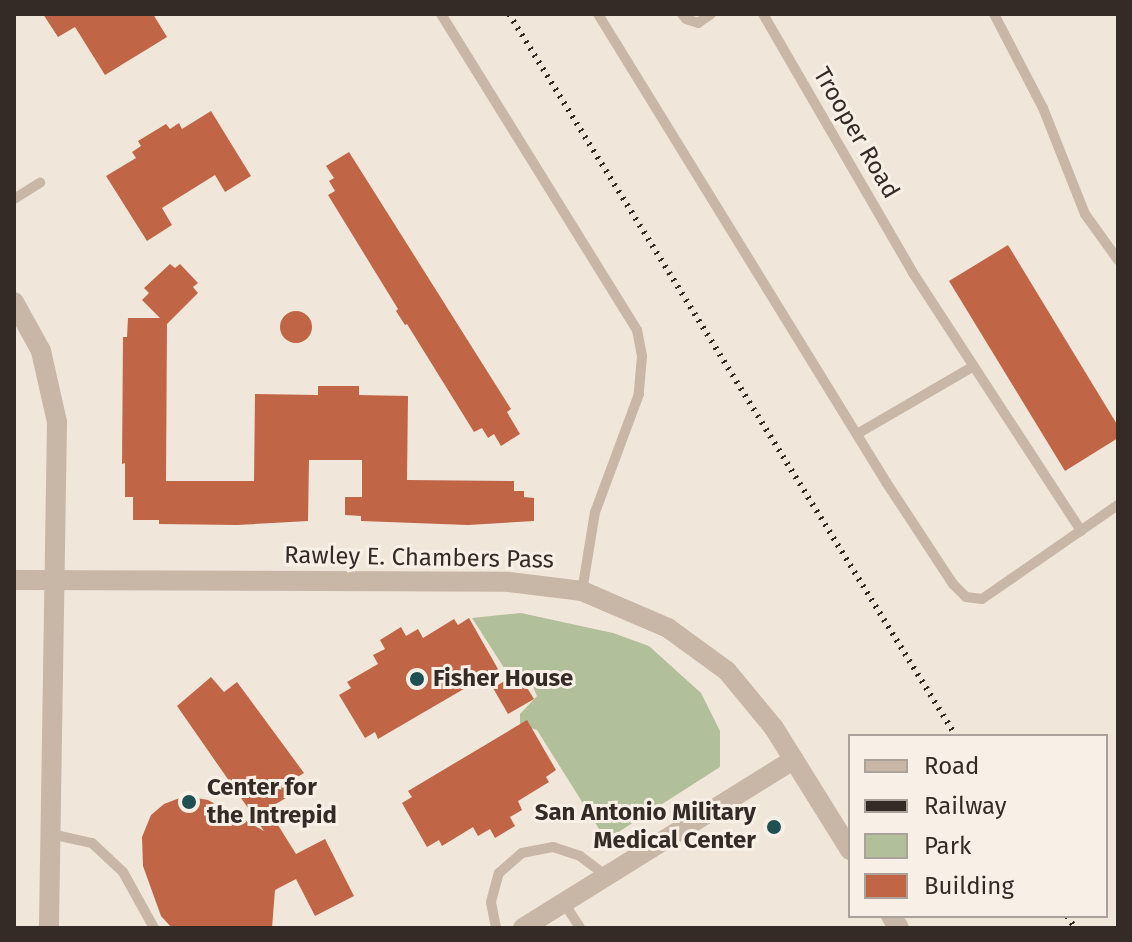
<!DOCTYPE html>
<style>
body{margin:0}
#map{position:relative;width:1132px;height:942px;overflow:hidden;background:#f0e6da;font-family:"Fira Sans",sans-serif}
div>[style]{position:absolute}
.green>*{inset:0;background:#b2bf9b}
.building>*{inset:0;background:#c16547}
.round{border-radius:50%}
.service>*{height:10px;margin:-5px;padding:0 5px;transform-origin:5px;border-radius:5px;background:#c8b6a6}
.minor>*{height:20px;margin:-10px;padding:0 10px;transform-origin:10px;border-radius:10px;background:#c8b6a6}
.tertiary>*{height:20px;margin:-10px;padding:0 10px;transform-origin:10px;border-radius:10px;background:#c8b6a6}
.rail>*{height:6px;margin-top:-3px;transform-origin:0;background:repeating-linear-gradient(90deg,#342b27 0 2px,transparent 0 8px)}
.dots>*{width:22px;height:22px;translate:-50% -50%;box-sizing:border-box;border:4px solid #f8f0e6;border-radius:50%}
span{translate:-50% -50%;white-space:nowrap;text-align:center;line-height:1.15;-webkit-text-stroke:6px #f8f0e6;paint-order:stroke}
.street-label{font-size:24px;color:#342b27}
.poi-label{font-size:24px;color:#342b27;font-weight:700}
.left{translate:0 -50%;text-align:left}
.right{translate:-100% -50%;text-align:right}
.frame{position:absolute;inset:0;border:16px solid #342b27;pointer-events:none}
.legend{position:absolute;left:848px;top:734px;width:260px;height:184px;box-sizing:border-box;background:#f8f0e6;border:2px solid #aaa19a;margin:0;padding:10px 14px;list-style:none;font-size:24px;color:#342b27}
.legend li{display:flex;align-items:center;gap:16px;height:40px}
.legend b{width:40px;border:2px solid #aaa19a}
</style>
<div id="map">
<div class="green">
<i style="clip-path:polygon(521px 613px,613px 633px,649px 646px,701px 693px,720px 731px,720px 767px,606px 840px,537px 730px,520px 725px,520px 714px,537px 696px,527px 672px,508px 674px,472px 618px)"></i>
</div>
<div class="building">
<i style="clip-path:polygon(43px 14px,153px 14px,167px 37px,105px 75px,75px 27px,58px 37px)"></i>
<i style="clip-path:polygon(211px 111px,251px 176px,225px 192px,215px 175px,162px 208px,172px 225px,147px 241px,106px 176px,136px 158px,132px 152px,141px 146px,138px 141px,166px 124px,170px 129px,179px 123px,182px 129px)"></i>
<i style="clip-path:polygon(349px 152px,511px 409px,507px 412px,520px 434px,501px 446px,494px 434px,488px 438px,482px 428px,474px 432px,407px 324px,405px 325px,396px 311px,398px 309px,328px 195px,335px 191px,329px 181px,334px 178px,326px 166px)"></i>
<i style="clip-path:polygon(1008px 245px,1118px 426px,1118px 438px,1065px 471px,949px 281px)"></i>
<i style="clip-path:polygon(170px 264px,175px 268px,180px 264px,198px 283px,193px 287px,198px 293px,167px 324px,166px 481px,254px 481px,255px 394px,318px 395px,318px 386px,359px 386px,359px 395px,408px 396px,407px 480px,514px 481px,514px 491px,524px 491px,524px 497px,534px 498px,534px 521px,468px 525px,361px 521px,361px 516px,345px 515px,345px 497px,362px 497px,362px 460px,309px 460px,308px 521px,237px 525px,159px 524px,159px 520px,133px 520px,133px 497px,125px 497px,125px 463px,122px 464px,123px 337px,127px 337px,128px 318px,160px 318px,142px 300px,149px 293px,144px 288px)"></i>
<i class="round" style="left:280px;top:311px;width:32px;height:32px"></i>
<i style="clip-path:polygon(469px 618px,498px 669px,378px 739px,375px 732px,365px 738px,339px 695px,351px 688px,347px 682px,378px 664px,373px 655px,385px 649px,380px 640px,401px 627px,406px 636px,418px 629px,423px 638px,454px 619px,458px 625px)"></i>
<i style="clip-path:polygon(518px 673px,534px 699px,508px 714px,493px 688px)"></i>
<i style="clip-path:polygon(211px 677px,224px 692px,237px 682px,304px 773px,291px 781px,297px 791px,268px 809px,296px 854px,325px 839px,354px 896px,315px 916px,296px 879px,275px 890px,272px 928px,172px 928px,161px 916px,143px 866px,142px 837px,151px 815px,164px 804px,185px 796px,208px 800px,264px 831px,177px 706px)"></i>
<i style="clip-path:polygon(527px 720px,556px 770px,546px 777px,549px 782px,518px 801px,522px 810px,510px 817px,515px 826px,495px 838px,490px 829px,478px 836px,473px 827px,442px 846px,439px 840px,427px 847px,402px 803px,412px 797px,408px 791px)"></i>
</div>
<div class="service">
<i style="left:441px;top:14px;width:372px;rotate:58.2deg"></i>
<i style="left:637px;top:330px;width:26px;rotate:79deg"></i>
<i style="left:642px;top:356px;width:38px;rotate:95deg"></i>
<i style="left:639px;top:394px;width:126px;rotate:110.4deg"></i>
<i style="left:595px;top:512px;width:80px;rotate:99.3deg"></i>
<i style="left:598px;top:14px;width:550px;rotate:58.39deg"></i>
<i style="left:886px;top:482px;width:122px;rotate:56.7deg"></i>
<i style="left:953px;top:584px;width:18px;rotate:45deg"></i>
<i style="left:966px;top:597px;width:16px;rotate:7deg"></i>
<i style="left:982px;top:599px;width:165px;rotate:-34.7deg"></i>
<i style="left:682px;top:14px;width:6px;rotate:51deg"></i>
<i style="left:686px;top:19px;width:13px;rotate:18deg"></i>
<i style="left:698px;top:23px;width:16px;rotate:-35deg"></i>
<i style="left:763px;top:14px;width:299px;rotate:59.9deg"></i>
<i style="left:913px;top:273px;width:308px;rotate:56.9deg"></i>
<i style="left:994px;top:14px;width:106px;rotate:62.5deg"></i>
<i style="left:1043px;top:108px;width:114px;rotate:68.4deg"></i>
<i style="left:1085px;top:214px;width:57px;rotate:54.3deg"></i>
<i style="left:14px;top:199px;width:31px;rotate:-32deg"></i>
<i style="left:857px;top:434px;width:135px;rotate:-30.2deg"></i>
<i style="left:51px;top:834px;width:42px;rotate:12.4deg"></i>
<i style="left:92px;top:843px;width:42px;rotate:43.1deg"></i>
<i style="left:123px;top:872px;width:64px;rotate:61deg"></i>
<i style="left:564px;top:903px;width:30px;rotate:57deg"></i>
<i style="left:496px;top:928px;width:26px;rotate:-101deg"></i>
<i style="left:491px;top:902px;width:30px;rotate:-75deg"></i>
<i style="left:499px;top:873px;width:30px;rotate:-41deg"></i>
<i style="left:522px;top:853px;width:32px;rotate:-11deg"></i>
<i style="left:553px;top:847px;width:28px;rotate:18deg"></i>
<i style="left:580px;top:856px;width:34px;rotate:37deg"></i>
</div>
<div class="minor">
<i style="left:14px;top:580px;width:495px;rotate:0.2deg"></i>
<i style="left:509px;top:582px;width:74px;rotate:7deg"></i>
<i style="left:582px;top:591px;width:94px;rotate:23.3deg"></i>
<i style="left:668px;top:628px;width:73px;rotate:36.1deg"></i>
<i style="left:727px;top:671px;width:74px;rotate:50.5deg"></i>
<i style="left:774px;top:728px;width:144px;rotate:58.1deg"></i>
<i style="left:891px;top:916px;width:14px;rotate:56deg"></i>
<i style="left:523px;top:928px;width:319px;rotate:-31.9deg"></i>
</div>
<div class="tertiary">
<i style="left:14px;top:302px;width:56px;rotate:61.1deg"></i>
<i style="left:41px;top:351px;width:73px;rotate:77.3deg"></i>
<i style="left:57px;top:422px;width:506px;rotate:90.91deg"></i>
</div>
<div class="rail">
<i style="left:509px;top:14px;width:849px;rotate:58.24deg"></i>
<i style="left:1067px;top:916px;width:14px;rotate:56deg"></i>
</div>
<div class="dots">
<i style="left:417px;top:679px;background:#1e5054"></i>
<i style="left:189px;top:802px;background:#1e5054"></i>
<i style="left:774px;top:827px;background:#1e5054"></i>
</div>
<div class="street-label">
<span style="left:856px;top:133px;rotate:60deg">Trooper Road</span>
<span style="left:419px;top:558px;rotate:1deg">Rawley E. Chambers Pass</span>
</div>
<div class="poi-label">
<span class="left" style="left:433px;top:679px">Fisher House</span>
<span class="left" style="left:207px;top:802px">Center for<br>the Intrepid</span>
<span class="right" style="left:756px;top:827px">San Antonio Military<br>Medical Center</span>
</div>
<div class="frame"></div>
<ul class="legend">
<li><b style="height:10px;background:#c8b6a6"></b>Road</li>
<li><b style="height:10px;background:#342b27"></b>Railway</li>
<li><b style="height:22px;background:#b2bf9b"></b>Park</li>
<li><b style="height:22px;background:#c16547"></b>Building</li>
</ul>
</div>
